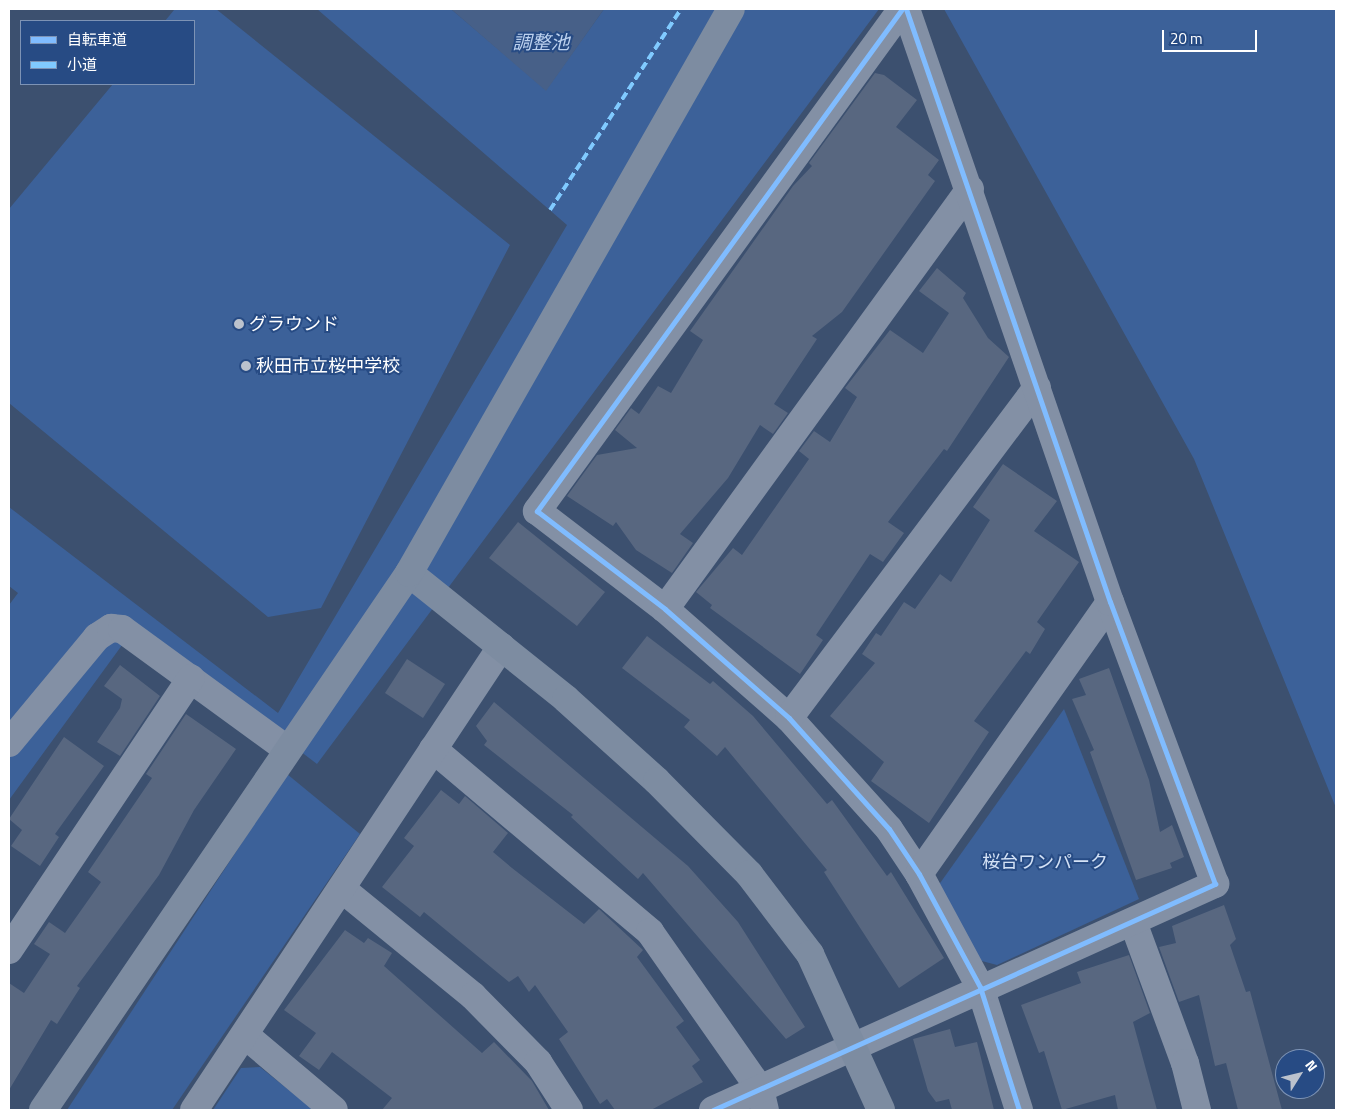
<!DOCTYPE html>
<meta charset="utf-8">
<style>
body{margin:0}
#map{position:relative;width:1345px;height:1119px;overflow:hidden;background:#3c506f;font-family:"Titillium Web","Noto Sans JP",sans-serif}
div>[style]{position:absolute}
.green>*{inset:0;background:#3c6199}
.water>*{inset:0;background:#476088}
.building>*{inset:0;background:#586780}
.street>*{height:28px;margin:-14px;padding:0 14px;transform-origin:14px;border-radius:14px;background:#8390a5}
.secondary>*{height:28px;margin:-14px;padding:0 14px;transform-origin:14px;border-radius:14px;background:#7d8ca1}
.quiet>*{height:4px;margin-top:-2px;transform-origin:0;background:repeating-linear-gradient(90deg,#80caff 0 8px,transparent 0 12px)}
.cycleway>*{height:5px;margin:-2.5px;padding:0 2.5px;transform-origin:2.5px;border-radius:2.5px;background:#80bcff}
.dots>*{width:14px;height:14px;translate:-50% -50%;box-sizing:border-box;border:2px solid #274b84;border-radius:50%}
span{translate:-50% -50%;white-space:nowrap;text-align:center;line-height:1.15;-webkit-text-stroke:4px #274b84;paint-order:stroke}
.poi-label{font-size:18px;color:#fff}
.left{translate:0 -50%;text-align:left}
.park-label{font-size:18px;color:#d4e2f6}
.water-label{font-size:19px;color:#bcd1ef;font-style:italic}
.frame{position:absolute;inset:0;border:10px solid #fff;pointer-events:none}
.legend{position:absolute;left:20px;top:20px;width:175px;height:65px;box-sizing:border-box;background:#274b84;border:1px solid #7d93b5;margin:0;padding:6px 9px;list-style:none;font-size:15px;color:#fff}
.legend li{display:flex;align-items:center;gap:10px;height:25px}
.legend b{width:25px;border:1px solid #7d93b5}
.north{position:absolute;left:1275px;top:1049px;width:50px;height:50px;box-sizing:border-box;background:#274b84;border:1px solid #7d93b5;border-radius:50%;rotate:54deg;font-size:14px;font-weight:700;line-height:20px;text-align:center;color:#fff}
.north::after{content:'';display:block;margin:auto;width:18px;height:22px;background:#bbc2cd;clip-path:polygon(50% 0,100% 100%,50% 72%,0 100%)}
.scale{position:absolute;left:1162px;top:30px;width:95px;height:22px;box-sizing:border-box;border:2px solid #fff;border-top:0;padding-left:6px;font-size:15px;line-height:18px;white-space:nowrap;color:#fff;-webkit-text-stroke:4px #274b84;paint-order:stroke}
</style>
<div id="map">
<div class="green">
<i style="clip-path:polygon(216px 9px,510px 245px,321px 608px,268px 617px,9px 403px,9px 209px,113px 84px,194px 84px,194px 21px,165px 21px,174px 10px)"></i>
<i style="clip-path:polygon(317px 9px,451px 9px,546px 90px,604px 9px,879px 9px,317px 764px,136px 626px,9px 800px,9px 605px,18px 593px,9px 586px,9px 507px,278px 713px,567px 225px)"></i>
<i style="clip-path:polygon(944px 9px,1336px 9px,1336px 808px,1194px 459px)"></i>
<i style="clip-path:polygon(1064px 709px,1139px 899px,997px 965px,978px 960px,938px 886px)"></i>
<i style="clip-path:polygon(287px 774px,360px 834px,172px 1110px,67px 1110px)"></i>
<i style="clip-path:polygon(260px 1067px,314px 1110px,213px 1110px,241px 1068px)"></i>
</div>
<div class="water">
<i style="clip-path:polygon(451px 9px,604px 9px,546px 91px)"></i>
</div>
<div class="building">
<i style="clip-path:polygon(875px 73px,884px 75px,917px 100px,896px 127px,939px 160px,928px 175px,935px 181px,842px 312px,812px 336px,817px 339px,774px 404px,788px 413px,773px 434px,760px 425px,728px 478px,680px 534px,693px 543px,672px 573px,636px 550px,616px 522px,613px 526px,567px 496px,597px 455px,637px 448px,615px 430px,631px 408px,639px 414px,658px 386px,671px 393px,703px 340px,690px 331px,793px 186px,812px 166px,809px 163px)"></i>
<i style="clip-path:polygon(937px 268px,966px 293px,963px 298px,988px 338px,1009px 357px,947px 451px,944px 449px,888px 522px,904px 533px,883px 562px,870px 554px,816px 635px,823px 640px,800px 674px,710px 608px,712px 605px,696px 592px,733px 548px,742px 555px,809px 459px,799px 451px,814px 431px,830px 442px,857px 397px,845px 388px,890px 330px,923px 353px,949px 313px,919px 291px)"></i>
<i style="clip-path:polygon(1003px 464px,1057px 501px,1034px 531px,1079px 562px,1037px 622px,1045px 629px,1030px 654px,1026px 651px,974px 721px,989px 732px,929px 823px,871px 781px,884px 762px,830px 716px,875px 663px,862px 654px,876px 633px,881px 636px,904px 602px,915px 609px,940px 574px,951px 582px,990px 520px,973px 507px)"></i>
<i style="clip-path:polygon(518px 522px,605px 592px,577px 626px,489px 558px)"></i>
<i style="clip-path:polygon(647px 636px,710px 684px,713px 681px,753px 716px,827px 804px,832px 800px,887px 876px,891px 872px,944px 958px,899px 988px,824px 872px,827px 870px,725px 747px,717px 756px,684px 727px,690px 720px,622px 668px)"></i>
<i style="clip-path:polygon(407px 659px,445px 684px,423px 718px,385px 693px)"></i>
<i style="clip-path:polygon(120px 665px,160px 696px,120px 756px,97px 742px,120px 708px,122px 699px,104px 686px)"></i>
<i style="clip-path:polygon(1109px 668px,1149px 780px,1160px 832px,1172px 825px,1184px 857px,1170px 863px,1172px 868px,1136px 880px,1090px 752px,1094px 750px,1072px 699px,1086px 695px,1079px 679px)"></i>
<i style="clip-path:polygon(494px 702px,688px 866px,738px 922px,805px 1027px,786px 1039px,643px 873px,638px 879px,571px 817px,573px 815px,484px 745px,487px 741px,476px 726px)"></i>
<i style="clip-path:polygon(186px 714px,236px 749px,194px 810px,159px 875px,77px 986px,80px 988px,57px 1024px,51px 1020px,9px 1090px,9px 983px,24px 993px,50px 954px,34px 944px,49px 922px,65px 933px,101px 882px,88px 872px,152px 778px,146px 774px)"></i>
<i style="clip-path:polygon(64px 737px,104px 766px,55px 834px,59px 837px,40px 866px,11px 846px,22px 830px,9px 819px)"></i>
<i style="clip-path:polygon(441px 790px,459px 804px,465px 796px,508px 833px,493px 852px,512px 868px,584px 924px,599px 909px,643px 950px,637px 957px,684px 1021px,676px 1027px,700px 1060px,692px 1066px,703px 1082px,651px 1110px,615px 1110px,607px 1099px,600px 1104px,559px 1039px,568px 1032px,535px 985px,529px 992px,518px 976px,509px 982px,424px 912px,420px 917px,382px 887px,414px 846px,404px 838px)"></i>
<i style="clip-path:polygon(1224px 905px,1236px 939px,1230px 945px,1246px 992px,1250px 991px,1282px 1110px,1238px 1110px,1226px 1063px,1215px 1066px,1199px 995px,1179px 1002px,1159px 947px,1176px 943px,1172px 926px)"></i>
<i style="clip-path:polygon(345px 930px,364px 943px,368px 938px,392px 953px,384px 966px,482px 1053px,494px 1042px,532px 1081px,549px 1110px,382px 1110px,392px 1098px,332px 1052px,319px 1070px,299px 1056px,316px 1033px,284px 1010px)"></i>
<i style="clip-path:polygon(1129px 955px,1150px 1013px,1133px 1022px,1157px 1110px,1118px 1110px,1115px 1095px,1062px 1110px,1044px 1051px,1039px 1053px,1021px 1005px,1081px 983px,1077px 972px)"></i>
<i style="clip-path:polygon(950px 1029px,955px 1047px,977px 1042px,994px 1110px,952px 1110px,949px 1099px,936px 1102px,928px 1091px,913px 1039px)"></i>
</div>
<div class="street">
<i style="left:902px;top:9px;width:621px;rotate:126.02deg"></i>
<i style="left:537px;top:511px;width:161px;rotate:37.4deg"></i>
<i style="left:665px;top:609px;width:165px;rotate:41.3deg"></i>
<i style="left:789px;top:718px;width:149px;rotate:48deg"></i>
<i style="left:889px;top:829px;width:54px;rotate:56.3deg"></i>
<i style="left:919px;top:874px;width:128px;rotate:61.6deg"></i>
<i style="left:980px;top:987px;width:129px;rotate:72.4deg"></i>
<i style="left:665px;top:609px;width:519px;rotate:-54.01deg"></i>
<i style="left:789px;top:718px;width:413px;rotate:-53.1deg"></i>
<i style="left:9px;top:743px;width:138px;rotate:-50.3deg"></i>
<i style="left:97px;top:637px;width:17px;rotate:-33deg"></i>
<i style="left:111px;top:628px;width:11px;rotate:5deg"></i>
<i style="left:122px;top:629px;width:205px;rotate:36.1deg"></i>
<i style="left:433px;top:749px;width:284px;rotate:40.1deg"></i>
<i style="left:650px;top:932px;width:192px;rotate:55deg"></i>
<i style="left:760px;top:1089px;width:22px;rotate:77deg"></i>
<i style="left:919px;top:874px;width:332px;rotate:-54.9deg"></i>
<i style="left:342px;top:889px;width:169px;rotate:39.2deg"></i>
<i style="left:473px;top:996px;width:93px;rotate:45.4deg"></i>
<i style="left:538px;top:1062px;width:57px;rotate:57.1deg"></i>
<i style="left:1133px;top:922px;width:150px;rotate:69.8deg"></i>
<i style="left:1185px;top:1063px;width:49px;rotate:75.7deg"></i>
<i style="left:9px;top:950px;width:327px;rotate:-56.2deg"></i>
<i style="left:245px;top:1035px;width:116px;rotate:40.1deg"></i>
<i style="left:194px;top:1110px;width:556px;rotate:-56.45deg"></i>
<i style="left:713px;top:1110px;width:551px;rotate:-24.24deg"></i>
<i style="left:1215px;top:884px;width:301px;rotate:-110.4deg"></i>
<i style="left:1110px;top:602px;width:627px;rotate:-108.98deg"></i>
</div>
<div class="secondary">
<i style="left:409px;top:573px;width:201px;rotate:38.7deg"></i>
<i style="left:566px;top:699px;width:122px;rotate:42deg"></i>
<i style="left:657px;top:781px;width:131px;rotate:45.3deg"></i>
<i style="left:749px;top:874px;width:101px;rotate:52.7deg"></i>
<i style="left:810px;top:954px;width:171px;rotate:65.5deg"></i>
<i style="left:43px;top:1110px;width:650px;rotate:-55.72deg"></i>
<i style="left:409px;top:573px;width:649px;rotate:-60.28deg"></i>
</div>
<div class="quiet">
<i style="left:550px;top:210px;width:240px;rotate:-56.9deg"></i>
</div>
<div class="cycleway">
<i style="left:902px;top:9px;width:621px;rotate:126.02deg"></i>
<i style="left:537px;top:511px;width:161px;rotate:37.4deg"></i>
<i style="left:665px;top:609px;width:165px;rotate:41.3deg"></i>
<i style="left:789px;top:718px;width:149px;rotate:48deg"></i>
<i style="left:889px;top:829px;width:54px;rotate:56.3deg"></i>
<i style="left:919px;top:874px;width:128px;rotate:61.6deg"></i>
<i style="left:980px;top:987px;width:129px;rotate:72.4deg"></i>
<i style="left:713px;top:1110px;width:551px;rotate:-24.24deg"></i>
<i style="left:1215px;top:884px;width:301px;rotate:-110.4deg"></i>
<i style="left:1110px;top:602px;width:627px;rotate:-108.98deg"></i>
</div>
<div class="dots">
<i style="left:239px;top:324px;background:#bbc2cd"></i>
<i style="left:246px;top:366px;background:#bbc2cd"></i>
</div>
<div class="poi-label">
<span class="left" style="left:249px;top:324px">グラウンド</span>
<span class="left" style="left:256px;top:366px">秋田市立桜中学校</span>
</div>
<div class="park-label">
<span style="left:1045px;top:862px">桜台ワンパーク</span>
</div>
<div class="water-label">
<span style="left:541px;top:42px">調整池</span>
</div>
<div class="frame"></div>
<ul class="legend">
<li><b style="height:6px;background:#80bcff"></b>自転車道</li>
<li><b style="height:6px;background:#80caff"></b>小道</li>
</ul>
<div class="north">N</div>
<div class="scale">20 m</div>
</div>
